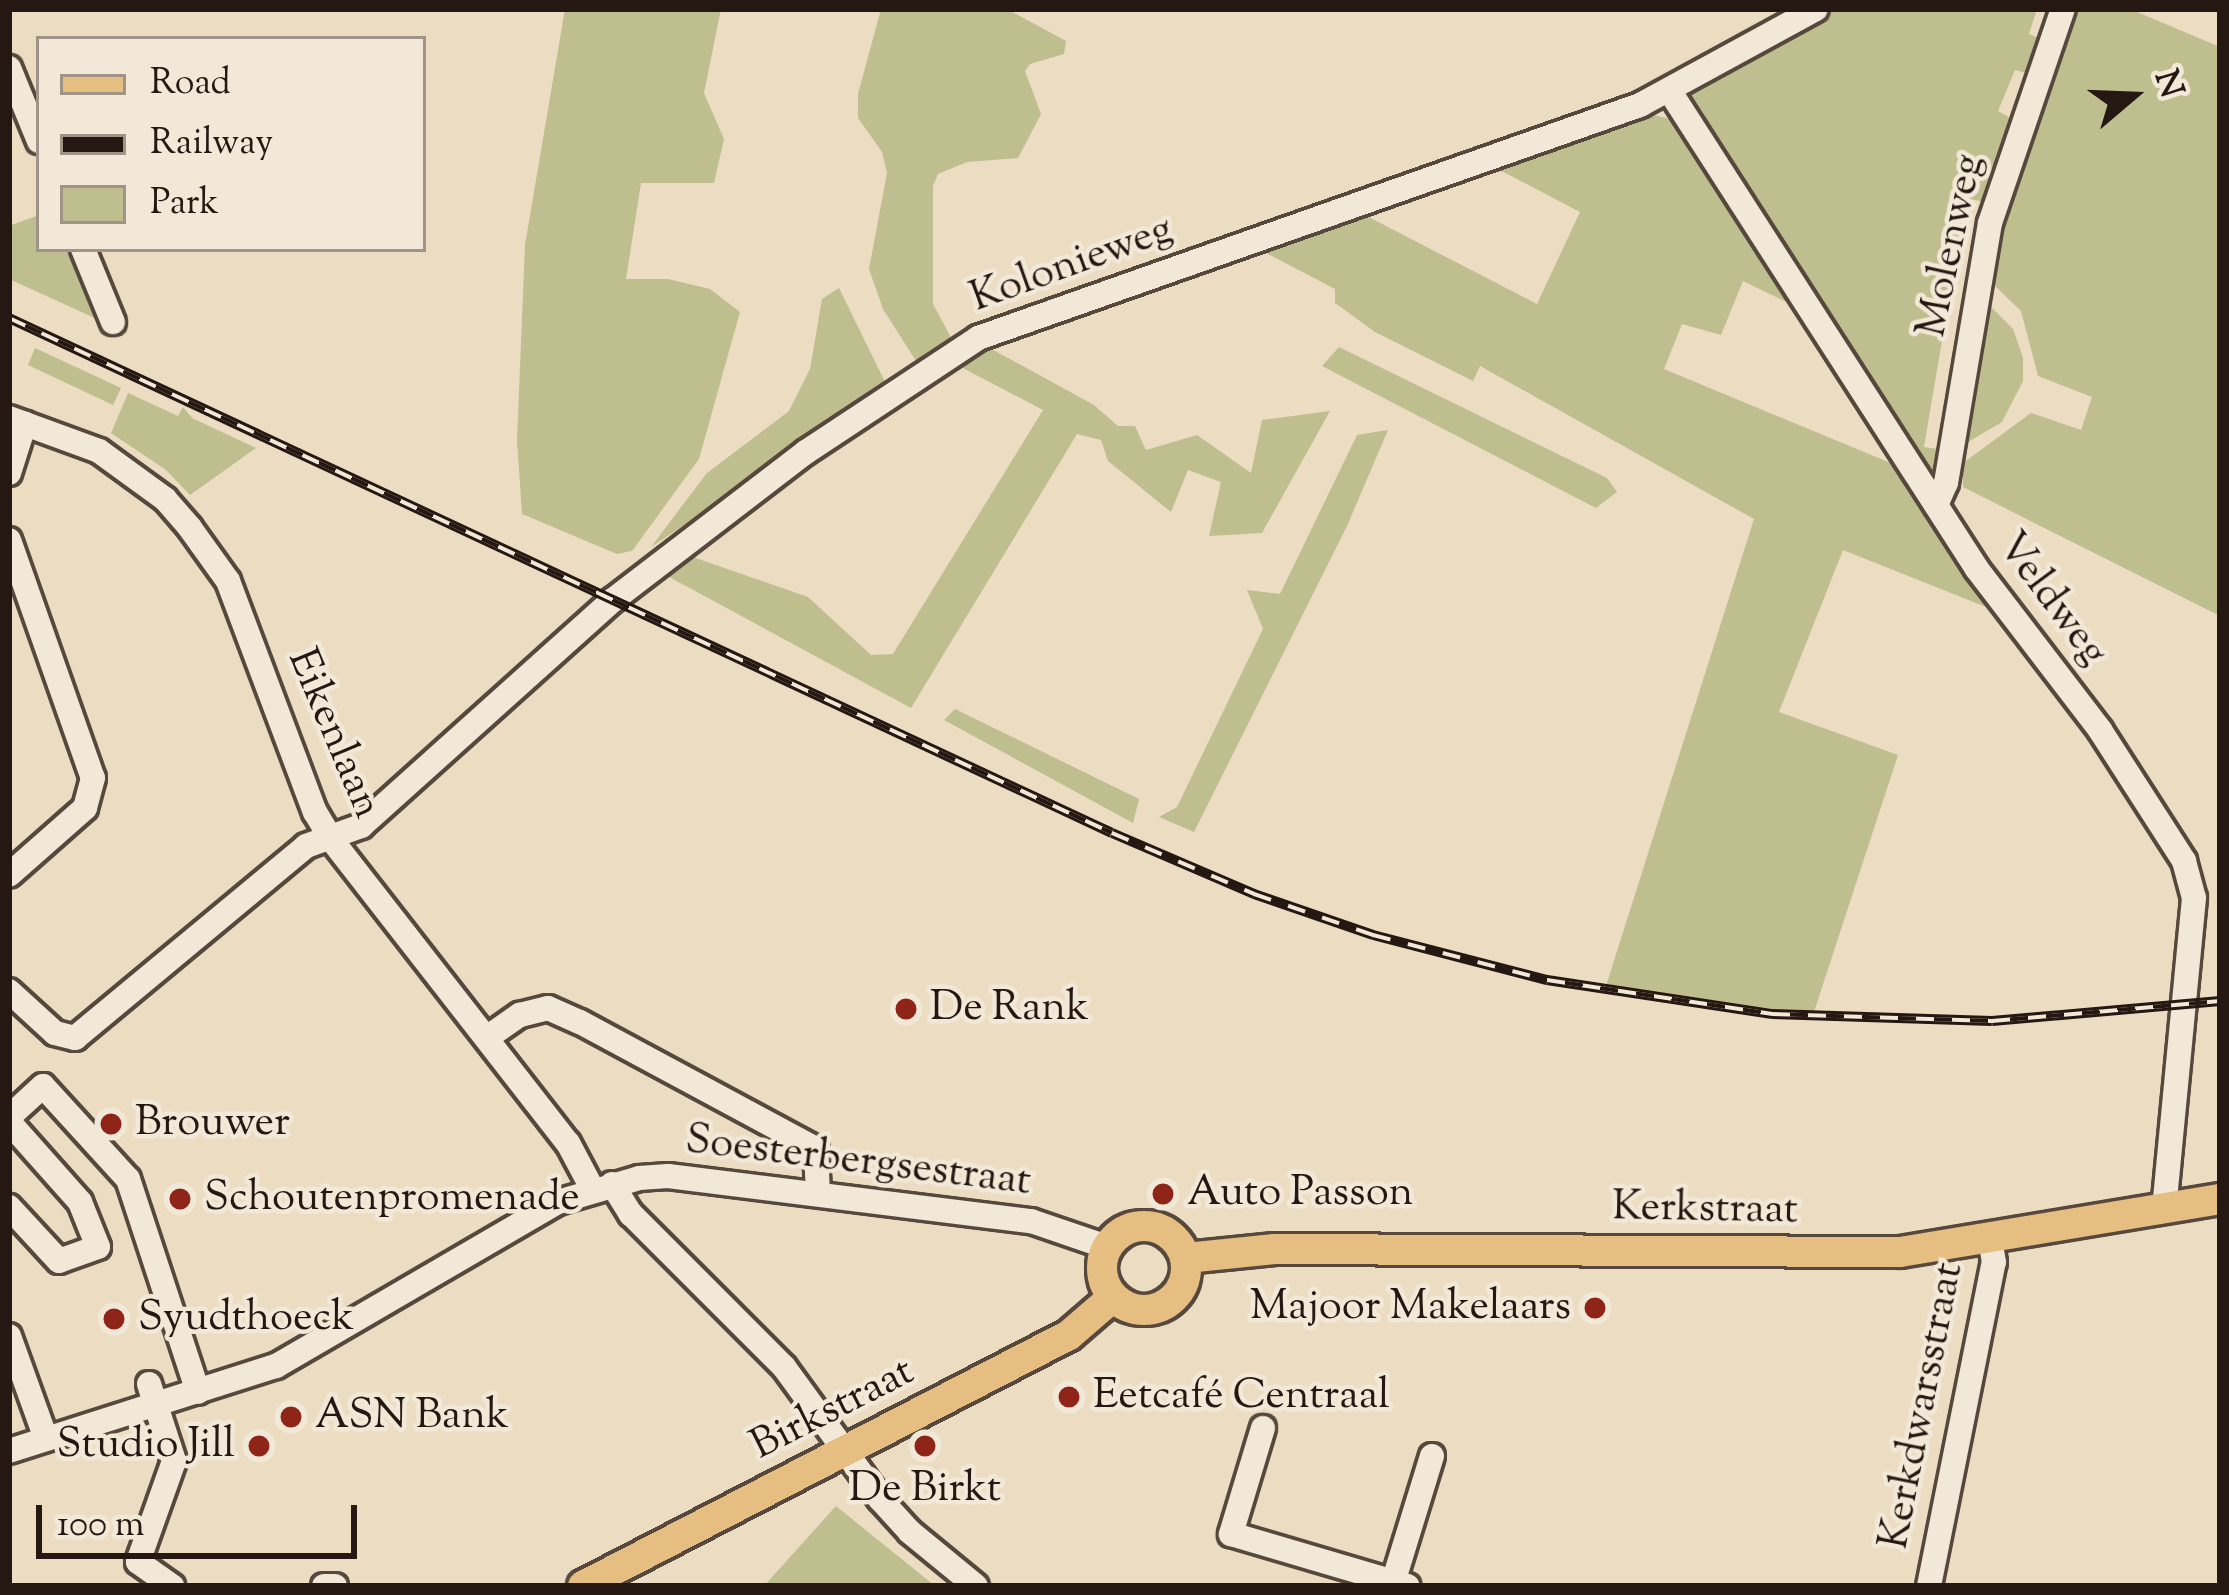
<!DOCTYPE html>
<meta charset="utf-8">
<style>
body{margin:0}
#map{position:relative;width:2229px;height:1595px;overflow:hidden;background:#ebdcc2;font-family:"Sorts Mill Goudy",serif}
div>[style]{position:absolute}
.green>*{inset:0;background:#bebe8f}
.roads{filter:drop-shadow(3px 0 #56483d) drop-shadow(-3px 0 #56483d) drop-shadow(0 3px #56483d) drop-shadow(0 -3px #56483d)}
.minor>*{height:24px;margin:-12px;padding:0 12px;transform-origin:12px;border-radius:12px;background:#f2e8d7}
.major>*{height:30px;margin:-15px;padding:0 15px;transform-origin:15px;border-radius:15px;background:#e6be81}
.major>.ring{margin:-15px;padding:0;box-sizing:content-box;background:none;border:30px solid #e6be81;border-radius:50%}
.rail>*{height:10px;margin-top:-5px;transform-origin:0;background:repeating-linear-gradient(90deg,#f2e8d7 0 18px,#251711 0 36px);box-sizing:border-box;border-block:3px solid #251711}
.dots>*{width:33px;height:33px;translate:-50% -50%;box-sizing:border-box;border:6px solid #f2e8d7;border-radius:50%}
span{translate:-50% -50%;white-space:nowrap;text-align:center;line-height:1.15;-webkit-text-stroke:9px #f2e8d7;paint-order:stroke}
.street-label{font-size:42px;color:#251711}
.poi-label{font-size:42px;color:#251711}
.left{translate:0 -50%;text-align:left}
.right{translate:-100% -50%;text-align:right}
.frame{position:absolute;inset:0;border:12px solid #251711;pointer-events:none}
.legend{position:absolute;left:36px;top:36px;width:390px;height:216px;box-sizing:border-box;background:#f2e8d7;border:3px solid #a09488;margin:0;padding:15px 21px;list-style:none;font-size:36px;color:#251711}
.legend li{display:flex;align-items:center;gap:24px;height:60px}
.legend b{width:60px;border:3px solid #a09488}
.north{position:absolute;left:2073px;top:36px;width:120px;height:120px;-webkit-text-stroke:9px #f2e8d7;paint-order:stroke;rotate:71deg;font-size:33px;font-weight:700;line-height:48px;text-align:center;color:#251711}
.north::after{content:'';display:block;margin:auto;width:42px;height:54px;background:#251711;clip-path:polygon(50% 0,100% 100%,50% 72%,0 100%)}
.scale{position:absolute;left:36px;top:1505px;width:321px;height:54px;box-sizing:border-box;border:6px solid #251711;border-top:0;padding-left:15px;font-size:36px;line-height:42px;white-space:nowrap;color:#251711;-webkit-text-stroke:9px #f2e8d7;paint-order:stroke}
</style>
<div id="map">
<div class="green">
<i style="clip-path:polygon(565px 9px,721px 9px,704px 93px,724px 139px,714px 183px,641px 183px,626px 279px,668px 279px,710px 289px,740px 312px,699px 459px,632px 551px,617px 554px,522px 514px,517px 440px,525px 245px)"></i>
<i style="clip-path:polygon(881px 9px,1007px 9px,1066px 41px,1064px 54px,1030px 64px,1025px 71px,1041px 114px,1018px 158px,967px 162px,938px 174px,933px 186px,933px 304px,956px 347px,921px 369px,883px 309px,869px 269px,887px 173px,882px 152px,858px 118px,858px 94px)"></i>
<i style="clip-path:polygon(1836px 9px,2037px 9px,2029px 34px,2043px 40px,2030px 74px,2015px 70px,1998px 111px,2016px 121px,1989px 203px,1966px 198px,1924px 447px,1945px 450px,1932px 473px,1917px 465px,1687px 96px)"></i>
<i style="clip-path:polygon(2072px 9px,2130px 9px,2220px 47px,2220px 616px,1963px 487px,1963px 463px,2031px 413px,2081px 430px,2092px 397px,2038px 376px,2021px 311px,1989px 280px,1991px 252px)"></i>
<i style="clip-path:polygon(1637px 111px,1674px 120px,1692px 138px,1807px 312px,1743px 281px,1721px 335px,1682px 324px,1664px 369px,1905px 469px,2001px 613px,1843px 550px,1779px 712px,1898px 755px,1813px 1015px,1606px 986px,1754px 519px,1480px 366px,1473px 381px,1375px 332px,1335px 303px,1335px 289px,1255px 247px,1355px 210px,1537px 304px,1580px 212px,1486px 163px)"></i>
<i style="clip-path:polygon(39px 215px,39px 249px,66px 249px,97px 319px,9px 279px,9px 226px)"></i>
<i style="clip-path:polygon(839px 288px,889px 390px,651px 547px,707px 473px,789px 411px,810px 369px,822px 299px)"></i>
<i style="clip-path:polygon(1986px 302px,2013px 329px,2023px 358px,2023px 381px,2002px 422px,1963px 445px)"></i>
<i style="clip-path:polygon(988px 347px,1094px 405px,1118px 426px,1135px 426px,1146px 450px,1197px 435px,1251px 473px,1262px 420px,1330px 411px,1262px 533px,1209px 536px,1221px 482px,1188px 470px,1171px 512px,1108px 461px,1101px 440px,1077px 434px,911px 708px,662px 573px,687px 555px,808px 597px,871px 655px,893px 654px,1043px 410px,959px 366px)"></i>
<i style="clip-path:polygon(1339px 347px,1607px 478px,1617px 492px,1596px 508px,1322px 366px)"></i>
<i style="clip-path:polygon(35px 348px,121px 388px,113px 405px,28px 365px)"></i>
<i style="clip-path:polygon(128px 393px,178px 416px,183px 407px,192px 418px,256px 448px,190px 495px,166px 470px,111px 433px)"></i>
<i style="clip-path:polygon(1388px 430px,1347px 526px,1194px 832px,1159px 817px,1177px 807px,1263px 629px,1247px 590px,1280px 594px,1357px 435px)"></i>
<i style="clip-path:polygon(955px 709px,1139px 799px,1133px 823px,944px 720px)"></i>
<i style="clip-path:polygon(836px 1506px,935px 1586px,764px 1586px)"></i>
</div>
<div class="roads">
<div class="minor">
<i style="left:9px;top:68px;width:79px;rotate:67.7deg"></i>
<i style="left:1669px;top:90px;width:569px;rotate:57.26deg"></i>
<i style="left:1977px;top:569px;width:203px;rotate:52.6deg"></i>
<i style="left:2100px;top:730px;width:156px;rotate:57.3deg"></i>
<i style="left:2184px;top:861px;width:38px;rotate:75deg"></i>
<i style="left:2194px;top:898px;width:310px;rotate:95.5deg"></i>
<i style="left:83px;top:249px;width:79px;rotate:67.7deg"></i>
<i style="left:9px;top:418px;width:96px;rotate:20.1deg"></i>
<i style="left:99px;top:451px;width:82px;rotate:36deg"></i>
<i style="left:165px;top:499px;width:38px;rotate:49deg"></i>
<i style="left:190px;top:528px;width:65px;rotate:54.4deg"></i>
<i style="left:228px;top:581px;width:247px;rotate:69.4deg"></i>
<i style="left:315px;top:812px;width:31px;rotate:59deg"></i>
<i style="left:331px;top:839px;width:385px;rotate:52.1deg"></i>
<i style="left:568px;top:1143px;width:53px;rotate:62deg"></i>
<i style="left:9px;top:473px;width:52px;rotate:-72.3deg"></i>
<i style="left:1936px;top:505px;width:24px;rotate:-66deg"></i>
<i style="left:1946px;top:483px;width:264px;rotate:-80.4deg"></i>
<i style="left:1990px;top:223px;width:226px;rotate:-71.2deg"></i>
<i style="left:9px;top:540px;width:252px;rotate:70.6deg"></i>
<i style="left:93px;top:778px;width:31px;rotate:105deg"></i>
<i style="left:85px;top:808px;width:101px;rotate:138.6deg"></i>
<i style="left:9px;top:991px;width:62px;rotate:42.4deg"></i>
<i style="left:55px;top:1033px;width:21px;rotate:14deg"></i>
<i style="left:75px;top:1038px;width:300px;rotate:-39.7deg"></i>
<i style="left:306px;top:846px;width:59px;rotate:-20deg"></i>
<i style="left:361px;top:826px;width:338px;rotate:-41.9deg"></i>
<i style="left:613px;top:600px;width:243px;rotate:-37.5deg"></i>
<i style="left:806px;top:452px;width:206px;rotate:-33.5deg"></i>
<i style="left:978px;top:338px;width:702px;rotate:-19.39deg"></i>
<i style="left:1640px;top:105px;width:200px;rotate:-28.6deg"></i>
<i style="left:488px;top:1037px;width:39px;rotate:-35deg"></i>
<i style="left:520px;top:1015px;width:29px;rotate:-14deg"></i>
<i style="left:548px;top:1008px;width:35px;rotate:24deg"></i>
<i style="left:580px;top:1022px;width:268px;rotate:28.3deg"></i>
<i style="left:816px;top:1149px;width:45px;rotate:87.5deg"></i>
<i style="left:9px;top:1117px;width:46px;rotate:-42.4deg"></i>
<i style="left:43px;top:1086px;width:126px;rotate:47.6deg"></i>
<i style="left:128px;top:1179px;width:224px;rotate:71.8deg"></i>
<i style="left:9px;top:1122px;width:107px;rotate:48.4deg"></i>
<i style="left:80px;top:1202px;width:48px;rotate:68.2deg"></i>
<i style="left:98px;top:1247px;width:41px;rotate:160.3deg"></i>
<i style="left:59px;top:1261px;width:74px;rotate:-132.8deg"></i>
<i style="left:612px;top:1184px;width:36px;rotate:58deg"></i>
<i style="left:631px;top:1214px;width:216px;rotate:45deg"></i>
<i style="left:784px;top:1367px;width:163px;rotate:54deg"></i>
<i style="left:880px;top:1499px;width:45px;rotate:47.7deg"></i>
<i style="left:910px;top:1532px;width:85px;rotate:39.3deg"></i>
<i style="left:9px;top:1336px;width:109px;rotate:70.2deg"></i>
<i style="left:149px;top:1384px;width:81px;rotate:72deg"></i>
<i style="left:174px;top:1461px;width:107px;rotate:109.6deg"></i>
<i style="left:138px;top:1562px;width:42px;rotate:35.2deg"></i>
<i style="left:1263px;top:1428px;width:111px;rotate:106.8deg"></i>
<i style="left:1231px;top:1534px;width:184px;rotate:16.4deg"></i>
<i style="left:9px;top:1451px;width:280px;rotate:-17.7deg"></i>
<i style="left:276px;top:1366px;width:326px;rotate:-30.2deg"></i>
<i style="left:558px;top:1202px;width:84px;rotate:-16.5deg"></i>
<i style="left:639px;top:1178px;width:29px;rotate:-4deg"></i>
<i style="left:668px;top:1176px;width:366px;rotate:7.1deg"></i>
<i style="left:1031px;top:1221px;width:80px;rotate:18.9deg"></i>
<i style="left:324px;top:1586px;width:11px"></i>
<i style="left:1392px;top:1586px;width:136px;rotate:-72.9deg"></i>
<i style="left:1929px;top:1586px;width:330px;rotate:-78.7deg"></i>
<i style="left:1994px;top:1262px;width:23px;rotate:-100deg"></i>
</div>
<div class="major">
<i class="ring" style="left:1102px;top:1226px;width:54px;height:54px"></i>
<i style="left:1186px;top:1258px;width:89px;rotate:-5.8deg"></i>
<i style="left:1275px;top:1249px;width:625px;rotate:0.28deg"></i>
<i style="left:1900px;top:1252px;width:324px;rotate:-9.4deg"></i>
<i style="left:583px;top:1586px;width:547px;rotate:-27.31deg"></i>
<i style="left:1069px;top:1335px;width:58px;rotate:-40.8deg"></i>
</div>
</div>
<div class="rail">
<i style="left:9px;top:318px;width:1217px;rotate:25.03deg"></i>
<i style="left:1112px;top:833px;width:155px;rotate:23.2deg"></i>
<i style="left:1254px;top:894px;width:126px;rotate:19deg"></i>
<i style="left:1373px;top:935px;width:180px;rotate:14.5deg"></i>
<i style="left:1547px;top:980px;width:228px;rotate:8.6deg"></i>
<i style="left:1772px;top:1014px;width:220px;rotate:1.8deg"></i>
<i style="left:1992px;top:1021px;width:229px;rotate:-5deg"></i>
</div>
<div class="dots">
<i style="left:906px;top:1009px;background:#8f2418"></i>
<i style="left:111px;top:1124px;background:#8f2418"></i>
<i style="left:1163px;top:1194px;background:#8f2418"></i>
<i style="left:180px;top:1199px;background:#8f2418"></i>
<i style="left:1595px;top:1308px;background:#8f2418"></i>
<i style="left:114px;top:1319px;background:#8f2418"></i>
<i style="left:1069px;top:1397px;background:#8f2418"></i>
<i style="left:291px;top:1417px;background:#8f2418"></i>
<i style="left:259px;top:1446px;background:#8f2418"></i>
<i style="left:925px;top:1446px;background:#8f2418"></i>
</div>
<div class="street-label">
<span style="left:1952px;top:246px;rotate:-78deg">Molenweg</span>
<span style="left:1072px;top:265px;rotate:-20deg">Kolonieweg</span>
<span style="left:2051px;top:600px;rotate:53deg">Veldweg</span>
<span style="left:333px;top:734px;rotate:67deg">Eikenlaan</span>
<span style="left:858px;top:1162px;rotate:7deg">Soesterbergsestraat</span>
<span style="left:1705px;top:1210px;rotate:1deg">Kerkstraat</span>
<span style="left:1923px;top:1406px;rotate:-79deg">Kerkdwarsstraat</span>
<span style="left:833px;top:1410px;rotate:-27deg">Birkstraat</span>
</div>
<div class="poi-label">
<span class="left" style="left:930px;top:1009px">De Rank</span>
<span class="left" style="left:135px;top:1124px">Brouwer</span>
<span class="left" style="left:1187px;top:1194px">Auto Passon</span>
<span class="left" style="left:204px;top:1199px">Schoutenpromenade</span>
<span class="right" style="left:1571px;top:1308px">Majoor Makelaars</span>
<span class="left" style="left:138px;top:1319px">Syudthoeck</span>
<span class="left" style="left:1093px;top:1397px">Eetcafé Centraal</span>
<span class="left" style="left:315px;top:1417px">ASN Bank</span>
<span class="right" style="left:235px;top:1446px">Studio Jill</span>
<span style="left:925px;top:1490px">De Birkt</span>
</div>
<div class="frame"></div>
<ul class="legend">
<li><b style="height:15px;background:#e6be81"></b>Road</li>
<li><b style="height:15px;background:#251711"></b>Railway</li>
<li><b style="height:33px;background:#bebe8f"></b>Park</li>
</ul>
<div class="north">N</div>
<div class="scale">100 m</div>
</div>
